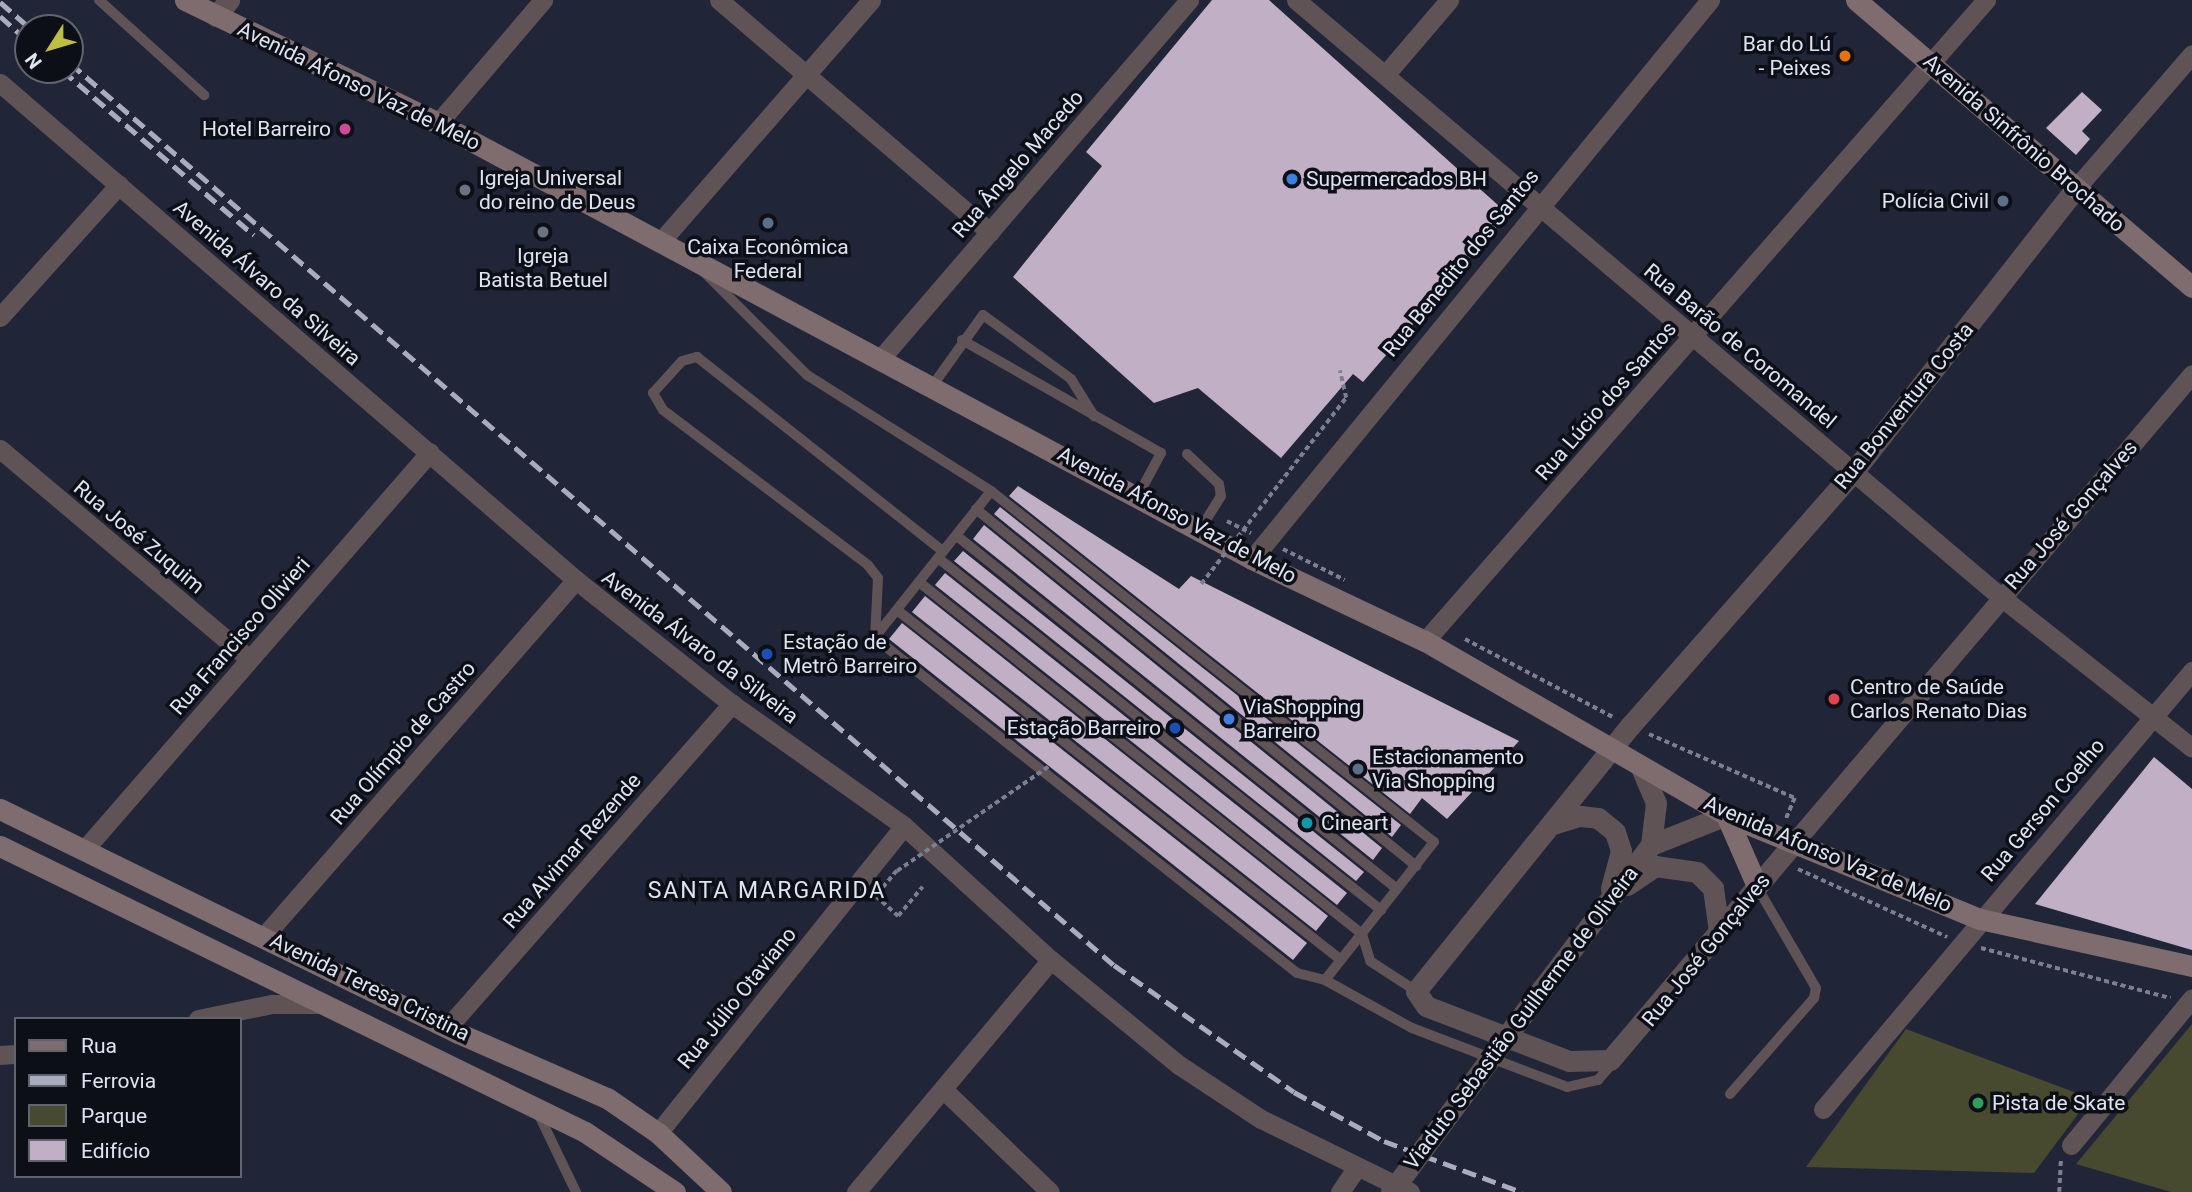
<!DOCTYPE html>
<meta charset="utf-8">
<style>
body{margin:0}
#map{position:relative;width:2192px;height:1192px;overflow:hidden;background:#212538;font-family:Roboto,sans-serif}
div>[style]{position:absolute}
.green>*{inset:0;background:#484a30}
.building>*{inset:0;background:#c1afc5}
.path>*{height:3.5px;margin-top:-1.75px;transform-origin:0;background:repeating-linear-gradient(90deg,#7c7f90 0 5px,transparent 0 8.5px)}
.service>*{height:10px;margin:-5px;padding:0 5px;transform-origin:5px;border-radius:5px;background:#5f5355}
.minor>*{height:19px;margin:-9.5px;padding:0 9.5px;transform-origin:9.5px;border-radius:9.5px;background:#5f5355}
.tertiary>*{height:21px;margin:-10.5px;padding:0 10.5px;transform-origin:10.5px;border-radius:10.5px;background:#5f5355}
.secondary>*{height:21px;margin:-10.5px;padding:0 10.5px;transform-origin:10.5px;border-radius:10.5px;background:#7f6c6f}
.rail>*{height:5px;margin-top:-2.5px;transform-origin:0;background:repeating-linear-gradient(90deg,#a9acbc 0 14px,transparent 0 21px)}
.path-bridge>*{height:3.5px;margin-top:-1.75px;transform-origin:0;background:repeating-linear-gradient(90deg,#7c7f90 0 5px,transparent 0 8.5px)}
.tertiary-bridge>*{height:21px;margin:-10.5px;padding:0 10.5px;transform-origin:10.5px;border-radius:10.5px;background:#5f5355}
.dots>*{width:19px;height:19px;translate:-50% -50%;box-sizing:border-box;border:4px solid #0d0f17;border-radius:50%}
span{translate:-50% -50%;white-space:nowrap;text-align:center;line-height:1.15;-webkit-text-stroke:7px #0d0f17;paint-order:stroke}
.poi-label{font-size:21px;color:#e0e3f1}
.right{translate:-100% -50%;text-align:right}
.left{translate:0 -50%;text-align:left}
.street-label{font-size:21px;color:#e0e3f1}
.neighbourhood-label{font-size:23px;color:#e0e3f1;letter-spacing:2px}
.legend{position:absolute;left:14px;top:1017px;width:228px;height:161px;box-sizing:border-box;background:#0d0f17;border:2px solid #61646e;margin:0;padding:9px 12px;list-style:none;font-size:21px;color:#e0e3f1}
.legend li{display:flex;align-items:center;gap:14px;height:35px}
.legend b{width:35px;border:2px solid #61646e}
.north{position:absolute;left:14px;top:14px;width:70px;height:70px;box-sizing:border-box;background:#0d0f17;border:2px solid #61646e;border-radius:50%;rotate:233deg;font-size:19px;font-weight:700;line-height:28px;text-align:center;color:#e0e3f1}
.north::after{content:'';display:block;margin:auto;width:24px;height:32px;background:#bdbf43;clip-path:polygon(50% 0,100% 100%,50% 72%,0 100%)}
</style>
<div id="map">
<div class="green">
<i style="clip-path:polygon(2192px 1024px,2192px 1192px,2171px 1192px,2076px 1164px)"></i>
<i style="clip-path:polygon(1906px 1029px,2090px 1098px,2034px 1173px,1806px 1167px)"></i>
</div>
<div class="building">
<i style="clip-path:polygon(1212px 0,1269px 0,1508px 214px,1363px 382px,1353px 374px,1281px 458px,1198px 388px,1154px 403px,1013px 277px,1102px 166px,1086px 152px)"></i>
<i style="clip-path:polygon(2082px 92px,2102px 110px,2082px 131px,2090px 139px,2076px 155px,2046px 128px)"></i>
<i style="clip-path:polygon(1018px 486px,1179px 589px,1191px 576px,1519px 741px,1447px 819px,1422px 798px,1410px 814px,1009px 496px)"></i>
<i style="clip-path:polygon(1000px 507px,1401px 825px,1392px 837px,994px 514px)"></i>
<i style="clip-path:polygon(984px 525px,1382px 848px,1373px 860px,973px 539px)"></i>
<i style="clip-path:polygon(963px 551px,1364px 872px,1356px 881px,954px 561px)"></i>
<i style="clip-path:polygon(945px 573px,1347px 893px,1337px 905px,935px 585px)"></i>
<i style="clip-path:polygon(925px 596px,1328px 916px,1316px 931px,912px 612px)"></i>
<i style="clip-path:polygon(902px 623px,1307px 943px,1293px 960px,889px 639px)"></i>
<i style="clip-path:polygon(2154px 757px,2192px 789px,2192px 950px,2035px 904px)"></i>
</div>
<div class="path">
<i style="left:1227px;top:521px;width:27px;rotate:27deg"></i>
<i style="left:1283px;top:549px;width:69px;rotate:26.6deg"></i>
<i style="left:1465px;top:639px;width:167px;rotate:27.8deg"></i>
<i style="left:1649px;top:734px;width:159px;rotate:23.7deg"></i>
<i style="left:1795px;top:798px;width:25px;rotate:113deg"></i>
<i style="left:1798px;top:869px;width:164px;rotate:24.5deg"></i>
<i style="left:897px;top:871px;width:33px;rotate:130deg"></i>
<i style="left:876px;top:896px;width:30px;rotate:42deg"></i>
<i style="left:898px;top:916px;width:38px;rotate:-50deg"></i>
<i style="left:1981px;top:948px;width:196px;rotate:14.8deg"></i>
<i style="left:2059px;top:1192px;width:33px;rotate:-87deg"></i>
</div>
<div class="service">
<i style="left:99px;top:0;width:142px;rotate:42.1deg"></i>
<i style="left:704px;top:272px;width:146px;rotate:45deg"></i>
<i style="left:807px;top:375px;width:218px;rotate:32.2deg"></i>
<i style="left:991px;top:491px;width:565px;rotate:38.39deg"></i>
<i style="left:1434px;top:842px;width:176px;rotate:128.3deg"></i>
<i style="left:962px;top:340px;width:229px;rotate:29.6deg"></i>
<i style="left:1161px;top:453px;width:47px;rotate:118.2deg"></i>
<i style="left:933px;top:385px;width:86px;rotate:-54.5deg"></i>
<i style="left:983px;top:315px;width:109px;rotate:36deg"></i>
<i style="left:1071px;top:379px;width:44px;rotate:58.1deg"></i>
<i style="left:1187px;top:454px;width:44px;rotate:43.2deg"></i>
<i style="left:1219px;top:484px;width:12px;rotate:81deg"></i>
<i style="left:1221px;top:496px;width:40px;rotate:122deg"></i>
<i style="left:976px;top:509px;width:567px;rotate:39.05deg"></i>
<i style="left:957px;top:536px;width:564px;rotate:38.74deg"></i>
<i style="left:938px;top:558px;width:566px;rotate:38.47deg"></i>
<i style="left:919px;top:582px;width:566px;rotate:38.47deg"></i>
<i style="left:1362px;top:934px;width:28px;rotate:73deg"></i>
<i style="left:1370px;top:961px;width:55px;rotate:33.1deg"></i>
<i style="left:897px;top:610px;width:565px;rotate:38.25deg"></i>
<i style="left:875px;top:637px;width:186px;rotate:-51.5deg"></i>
<i style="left:875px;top:638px;width:539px;rotate:38.44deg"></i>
<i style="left:1297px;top:973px;width:29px;rotate:14deg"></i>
<i style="left:1325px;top:980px;width:99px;rotate:28.9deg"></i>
<i style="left:1412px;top:1028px;width:166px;rotate:20.8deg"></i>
<i style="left:1567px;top:1087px;width:32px;rotate:-13deg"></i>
<i style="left:1598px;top:1080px;width:23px;rotate:-49deg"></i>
<i style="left:875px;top:638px;width:60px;rotate:-87.1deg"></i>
<i style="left:878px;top:578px;width:16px;rotate:-128deg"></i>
<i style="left:868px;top:565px;width:257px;rotate:-142.9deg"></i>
<i style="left:663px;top:410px;width:20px;rotate:-120deg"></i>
<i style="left:653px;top:393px;width:43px;rotate:-47.8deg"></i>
<i style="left:682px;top:361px;width:16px;rotate:-15deg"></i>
<i style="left:697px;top:357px;width:313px;rotate:38.3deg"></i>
<i style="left:1730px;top:1094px;width:128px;rotate:-48.8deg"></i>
<i style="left:1814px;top:998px;width:10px;rotate:-79deg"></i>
<i style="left:1816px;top:988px;width:117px;rotate:-120.3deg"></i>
<i style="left:538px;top:1113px;width:88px;rotate:64.3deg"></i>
</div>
<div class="minor">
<i style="left:719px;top:0;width:357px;rotate:40.6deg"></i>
<i style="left:1296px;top:0;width:924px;rotate:40.26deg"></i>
<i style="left:2001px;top:597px;width:243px;rotate:38.3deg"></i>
<i style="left:1385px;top:75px;width:99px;rotate:-49.5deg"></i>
<i style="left:0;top:83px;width:761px;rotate:40.79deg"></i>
<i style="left:576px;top:580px;width:199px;rotate:38.5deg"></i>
<i style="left:732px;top:704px;width:211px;rotate:35.3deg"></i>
<i style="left:904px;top:826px;width:199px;rotate:42.4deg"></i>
<i style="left:1051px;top:960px;width:166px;rotate:39.4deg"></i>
<i style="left:1179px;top:1065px;width:98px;rotate:33.4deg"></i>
<i style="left:1261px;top:1119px;width:166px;rotate:26.1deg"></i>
<i style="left:438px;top:123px;width:162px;rotate:-49.5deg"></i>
<i style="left:2076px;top:188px;width:177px;rotate:-49.1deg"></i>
<i style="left:662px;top:240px;width:318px;rotate:-48.9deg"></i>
<i style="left:0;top:317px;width:178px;rotate:-48deg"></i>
<i style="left:882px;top:357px;width:471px;rotate:-49.3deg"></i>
<i style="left:0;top:449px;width:326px;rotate:40.1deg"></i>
<i style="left:1252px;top:559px;width:723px;rotate:-50.67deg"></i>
<i style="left:1425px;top:641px;width:852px;rotate:-48.81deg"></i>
<i style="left:1797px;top:839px;width:610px;rotate:-49.65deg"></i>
<i style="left:84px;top:850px;width:527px;rotate:-49deg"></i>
<i style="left:265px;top:935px;width:472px;rotate:-48.8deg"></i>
<i style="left:198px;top:1019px;width:76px;rotate:-11.5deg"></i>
<i style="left:272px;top:1004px;width:52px"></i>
<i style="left:447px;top:1028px;width:432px;rotate:-48.7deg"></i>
<i style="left:0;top:1055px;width:16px;rotate:-4deg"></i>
<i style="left:946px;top:1092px;width:144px;rotate:43.9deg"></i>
<i style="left:1823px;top:1109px;width:573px;rotate:-49.89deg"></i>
<i style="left:658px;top:1133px;width:393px;rotate:-51.3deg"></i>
<i style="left:2071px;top:1145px;width:190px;rotate:-50.5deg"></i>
<i style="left:856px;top:1192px;width:303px;rotate:-50deg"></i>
<i style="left:1340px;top:1192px;width:27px;rotate:-56deg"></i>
</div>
<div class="tertiary">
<i style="left:216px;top:16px;width:21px;rotate:-51deg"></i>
<i style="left:1553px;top:824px;width:28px;rotate:-17deg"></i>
<i style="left:1580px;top:816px;width:18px;rotate:6deg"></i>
<i style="left:1598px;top:818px;width:22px;rotate:39deg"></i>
<i style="left:1615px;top:832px;width:20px;rotate:72deg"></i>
<i style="left:1621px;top:851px;width:39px;rotate:105deg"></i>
<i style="left:1797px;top:839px;width:289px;rotate:130.2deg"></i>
<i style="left:1610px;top:1060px;width:41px;rotate:178.6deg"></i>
<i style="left:1569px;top:1061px;width:153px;rotate:-159deg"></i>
<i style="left:1426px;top:1006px;width:18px;rotate:-124deg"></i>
<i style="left:1416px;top:991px;width:341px;rotate:-51.1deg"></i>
<i style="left:1630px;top:726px;width:339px;rotate:-48.7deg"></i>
<i style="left:1854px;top:471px;width:360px;rotate:-51.9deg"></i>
<i style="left:1651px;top:845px;width:81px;rotate:-21.8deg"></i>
<i style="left:1627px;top:885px;width:34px;rotate:-34deg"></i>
<i style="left:1655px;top:866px;width:42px;rotate:8.1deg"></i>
<i style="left:1697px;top:872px;width:23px;rotate:45deg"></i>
<i style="left:1713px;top:888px;width:43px;rotate:82.1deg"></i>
<i style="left:1542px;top:989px;width:181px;rotate:-52.9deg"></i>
<i style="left:1651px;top:845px;width:42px;rotate:-83.2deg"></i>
<i style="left:1656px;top:803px;width:38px;rotate:-113deg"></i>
</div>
<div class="secondary">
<i style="left:185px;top:0;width:281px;rotate:25.9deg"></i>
<i style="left:438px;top:123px;width:923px;rotate:28.17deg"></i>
<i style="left:1252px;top:559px;width:191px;rotate:25.4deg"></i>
<i style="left:1425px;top:641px;width:348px;rotate:30deg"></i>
<i style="left:1726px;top:815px;width:274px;rotate:22.3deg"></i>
<i style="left:1980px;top:919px;width:217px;rotate:12.5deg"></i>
<i style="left:1856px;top:0;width:442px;rotate:40.5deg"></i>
<i style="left:0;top:809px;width:510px;rotate:26.06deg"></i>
<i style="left:458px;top:1033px;width:163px;rotate:23.6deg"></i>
<i style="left:607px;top:1098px;width:62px;rotate:34.5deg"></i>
<i style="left:658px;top:1133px;width:86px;rotate:43.1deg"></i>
<i style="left:1726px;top:815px;width:77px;rotate:66.4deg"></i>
<i style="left:0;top:846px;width:651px;rotate:26.05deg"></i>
<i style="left:585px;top:1132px;width:108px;rotate:33.7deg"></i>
</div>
<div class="rail">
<i style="left:0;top:2px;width:40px;rotate:41deg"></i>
<i style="left:0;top:16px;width:38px;rotate:42deg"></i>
<i style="left:70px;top:63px;width:1380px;rotate:40.83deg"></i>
<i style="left:1114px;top:965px;width:220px;rotate:35.2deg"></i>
<i style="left:1294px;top:1092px;width:102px;rotate:28.6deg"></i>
<i style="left:1384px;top:1141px;width:147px;rotate:20.3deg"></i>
<i style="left:62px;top:70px;width:253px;rotate:40.7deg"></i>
</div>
<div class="path-bridge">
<i style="left:1201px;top:584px;width:236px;rotate:-52.1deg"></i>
<i style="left:1346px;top:398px;width:28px;rotate:-103deg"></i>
<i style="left:897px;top:871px;width:185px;rotate:-34.6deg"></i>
</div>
<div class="tertiary-bridge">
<i style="left:1391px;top:1192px;width:253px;rotate:-53.4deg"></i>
</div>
<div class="dots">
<i style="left:1845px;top:56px;background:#e8710a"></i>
<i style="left:345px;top:129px;background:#d1479c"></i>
<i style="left:1292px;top:179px;background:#3f7fe0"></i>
<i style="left:465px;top:190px;background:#6b7280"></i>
<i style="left:2003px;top:201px;background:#5c6f8a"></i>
<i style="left:768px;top:223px;background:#5c6f8a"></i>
<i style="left:543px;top:232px;background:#6b7280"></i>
<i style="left:767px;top:654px;background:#1a4fb4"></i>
<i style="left:1834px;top:699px;background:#e0444e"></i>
<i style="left:1229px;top:719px;background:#3f7fe0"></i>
<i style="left:1175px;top:728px;background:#1a4fb4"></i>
<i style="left:1358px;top:769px;background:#5c6f8a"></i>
<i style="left:1307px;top:823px;background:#0f9aa8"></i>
<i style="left:1978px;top:1103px;background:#2e9e5b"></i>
</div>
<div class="poi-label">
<span class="right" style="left:1831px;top:56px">Bar do Lú<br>- Peixes</span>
<span class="right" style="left:331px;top:129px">Hotel Barreiro</span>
<span class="left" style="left:479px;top:190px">Igreja Universal<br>do reino de Deus</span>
<span class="left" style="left:1306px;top:179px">Supermercados BH</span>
<span class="right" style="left:1989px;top:201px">Polícia Civil</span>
<span style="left:768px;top:259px">Caixa Econômica<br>Federal</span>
<span style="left:543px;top:268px">Igreja<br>Batista Betuel</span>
<span class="left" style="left:783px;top:654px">Estação de<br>Metrô Barreiro</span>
<span class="left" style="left:1850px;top:699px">Centro de Saúde<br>Carlos Renato Dias</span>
<span class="left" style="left:1243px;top:719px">ViaShopping<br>Barreiro</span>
<span class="right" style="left:1161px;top:728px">Estação Barreiro</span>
<span class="left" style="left:1372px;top:769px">Estacionamento<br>Via Shopping</span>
<span class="left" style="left:1321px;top:823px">Cineart</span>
<span class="left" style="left:1992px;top:1103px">Pista de Skate</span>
</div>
<div class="street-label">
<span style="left:359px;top:86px;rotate:26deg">Avenida Afonso Vaz de Melo</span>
<span style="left:2024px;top:143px;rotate:41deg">Avenida Sinfrônio Brochado</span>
<span style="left:1018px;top:164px;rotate:-49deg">Rua Ângelo Macedo</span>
<span style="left:1461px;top:263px;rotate:-51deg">Rua Benedito dos Santos</span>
<span style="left:267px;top:283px;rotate:41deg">Avenida Álvaro da Silveira</span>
<span style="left:1740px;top:346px;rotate:40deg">Rua Barão de Coromandel</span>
<span style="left:1606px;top:401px;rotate:-49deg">Rua Lúcio dos Santos</span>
<span style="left:1904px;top:406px;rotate:-51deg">Rua Bonventura Costa</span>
<span style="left:1177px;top:515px;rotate:28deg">Avenida Afonso Vaz de Melo</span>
<span style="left:2071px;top:515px;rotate:-49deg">Rua José Gonçalves</span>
<span style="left:139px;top:537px;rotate:40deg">Rua José Zuquim</span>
<span style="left:240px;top:636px;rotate:-49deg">Rua Francisco Olivieri</span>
<span style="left:700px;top:647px;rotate:37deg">Avenida Álvaro da Silveira</span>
<span style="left:403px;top:743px;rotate:-49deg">Rua Olímpio de Castro</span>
<span style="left:2043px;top:810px;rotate:-50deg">Rua Gerson Coelho</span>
<span style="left:572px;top:851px;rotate:-49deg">Rua Alvimar Rezende</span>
<span style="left:1828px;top:854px;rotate:23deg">Avenida Afonso Vaz de Melo</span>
<span style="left:1706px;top:950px;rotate:-51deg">Rua José Gonçalves</span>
<span style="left:370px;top:987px;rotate:26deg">Avenida Teresa Cristina</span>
<span style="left:737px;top:998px;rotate:-51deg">Rua Júlio Otaviano</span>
<span style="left:1521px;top:1018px;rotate:-53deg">Viaduto Sebastião Guilherme de Oliveira</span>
</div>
<div class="neighbourhood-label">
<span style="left:767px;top:891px">SANTA MARGARIDA</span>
</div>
<ul class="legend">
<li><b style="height:9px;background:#7f6c6f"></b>Rua</li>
<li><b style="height:9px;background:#a9acbc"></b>Ferrovia</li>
<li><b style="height:19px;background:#484a30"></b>Parque</li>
<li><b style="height:19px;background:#c1afc5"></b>Edifício</li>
</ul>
<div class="north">N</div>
</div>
